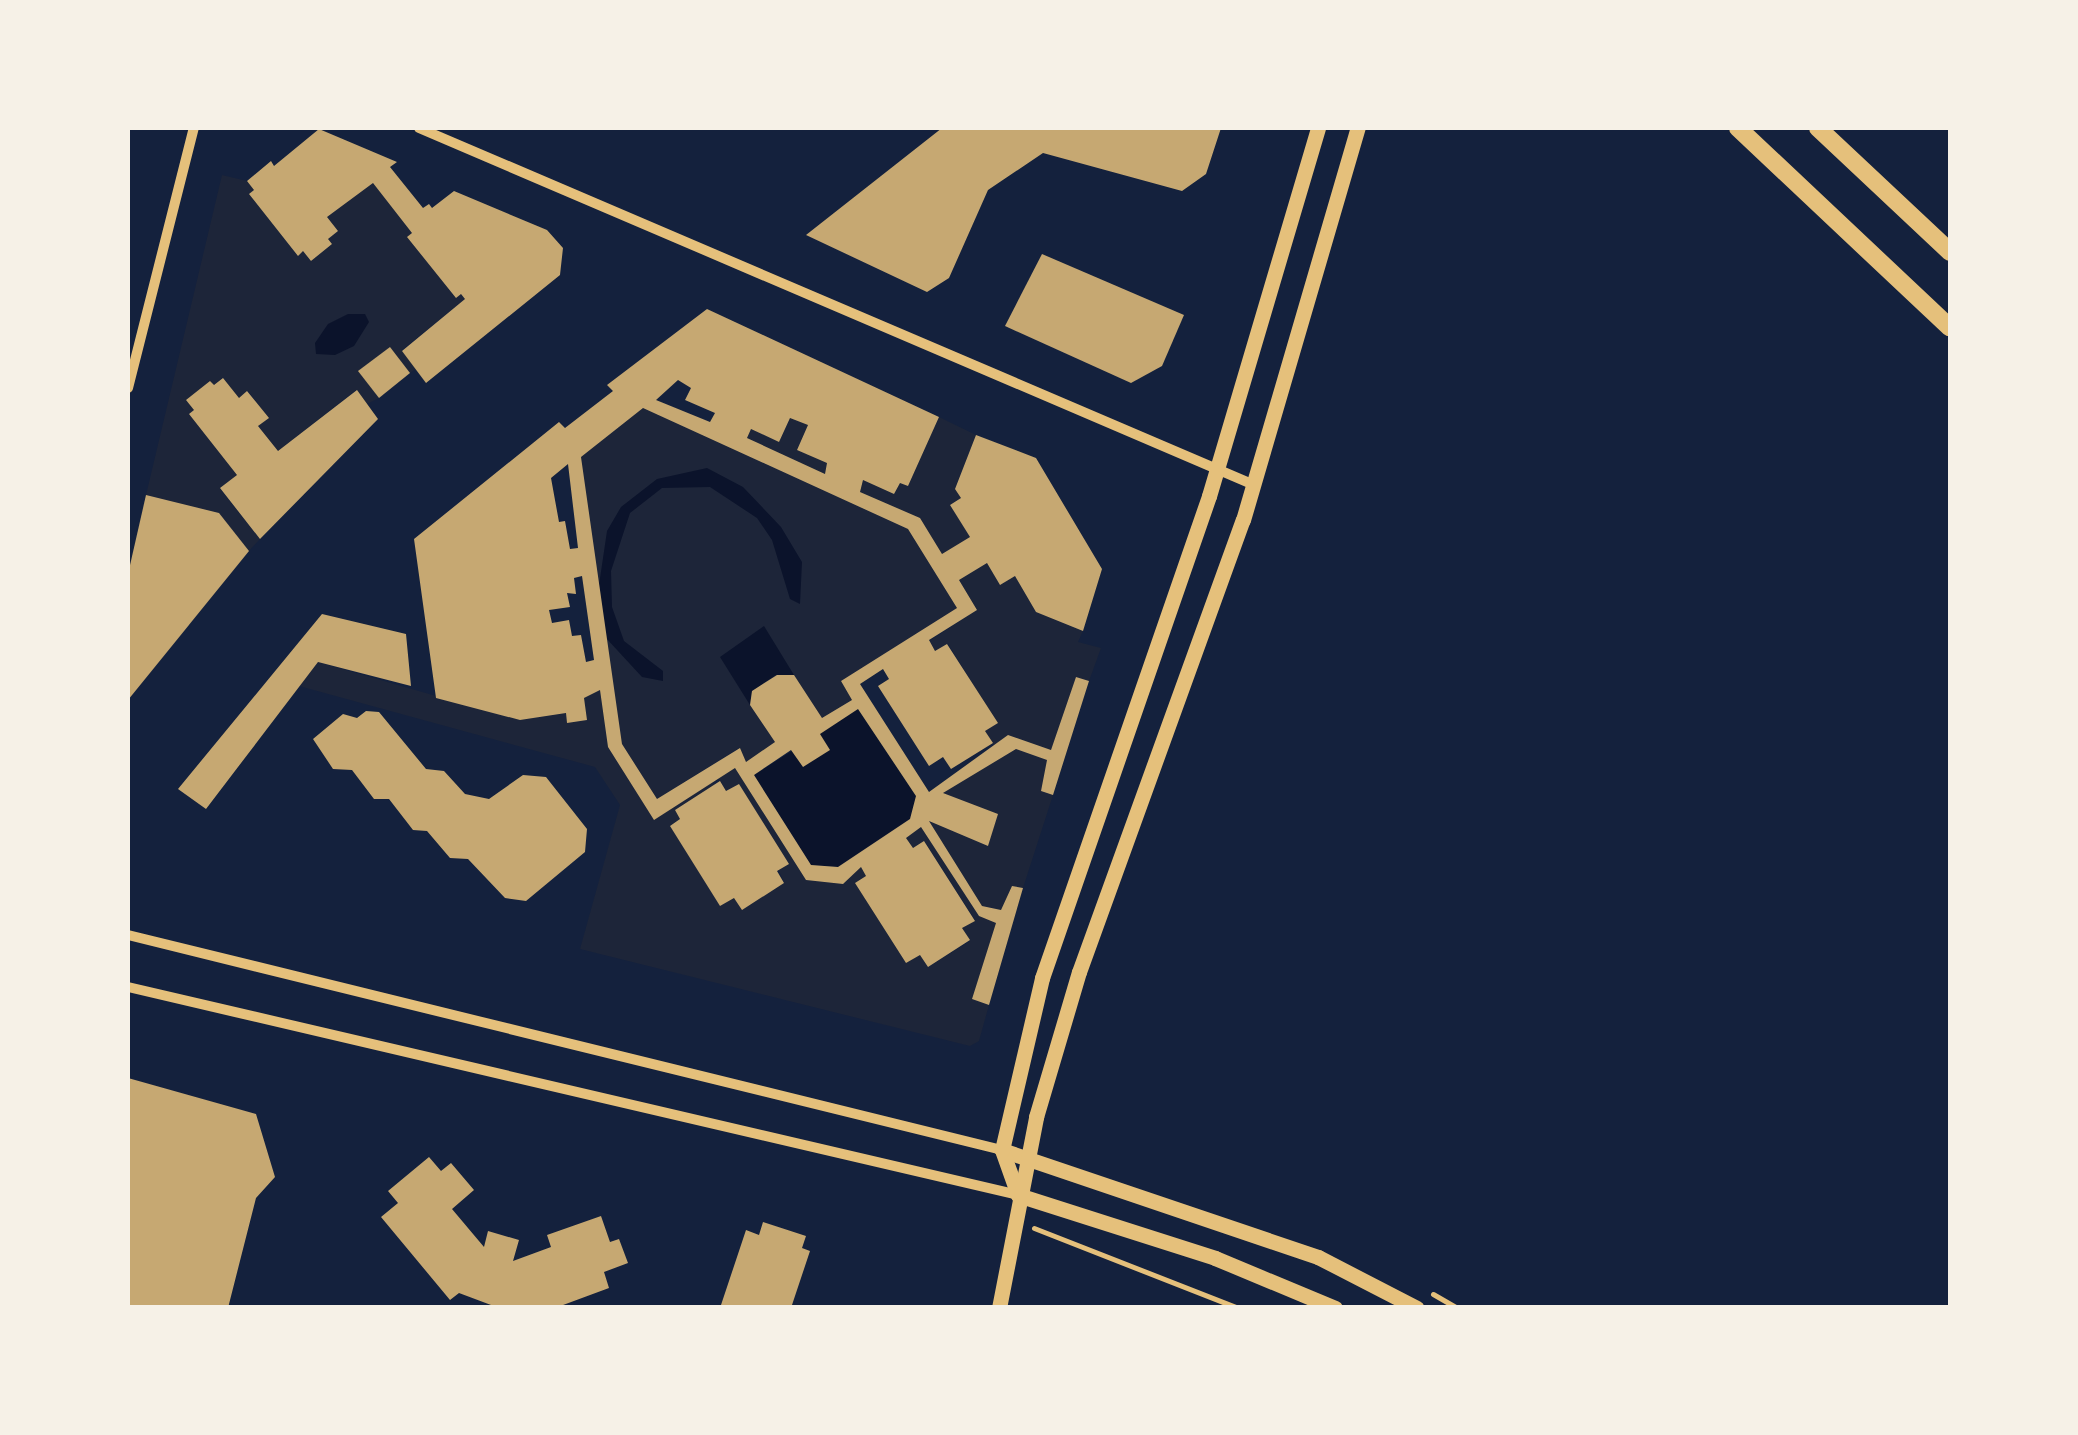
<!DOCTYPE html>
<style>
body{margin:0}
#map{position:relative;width:2078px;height:1435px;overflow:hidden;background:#14213d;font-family:"Work Sans",sans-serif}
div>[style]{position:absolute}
.green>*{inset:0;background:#1d2539}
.water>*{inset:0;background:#0b132b}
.building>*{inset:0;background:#c6a872}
.path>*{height:5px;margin:-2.5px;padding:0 2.5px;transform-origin:2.5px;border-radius:2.5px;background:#e5c07b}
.minor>*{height:10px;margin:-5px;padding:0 5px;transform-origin:5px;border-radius:5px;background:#e5c07b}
.tertiary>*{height:15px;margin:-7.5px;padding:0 7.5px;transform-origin:7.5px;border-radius:7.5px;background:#e5c07b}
.secondary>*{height:18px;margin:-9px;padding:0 9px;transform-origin:9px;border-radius:9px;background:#e5c07b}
span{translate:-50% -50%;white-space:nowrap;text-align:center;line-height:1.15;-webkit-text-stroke:10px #f6f1e7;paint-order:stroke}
.frame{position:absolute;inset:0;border:130px solid #f6f1e7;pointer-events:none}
</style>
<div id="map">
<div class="green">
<i style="clip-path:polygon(222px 175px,247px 181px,254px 190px,250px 195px,297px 255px,303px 251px,311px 261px,332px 244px,328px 239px,338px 231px,327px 217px,373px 183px,412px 233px,408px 238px,455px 297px,461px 294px,465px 299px,402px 350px,416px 369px,410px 373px,390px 347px,359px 371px,379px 398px,367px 404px,356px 390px,278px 451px,258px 426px,268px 417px,248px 391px,239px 398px,222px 378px,214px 385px,210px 381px,187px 400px,194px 410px,189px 414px,237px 475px,220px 489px,260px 539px,249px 551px,219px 513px,146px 495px)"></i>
<i style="clip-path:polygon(643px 408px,908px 529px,957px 608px,841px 681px,852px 700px,822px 718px,794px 676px,776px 675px,752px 691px,750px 705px,775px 742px,746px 762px,739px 748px,657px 799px,622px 744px,581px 457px)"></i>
<i style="clip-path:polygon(939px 417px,976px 435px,955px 488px,961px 498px,950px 505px,970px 537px,942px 554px,920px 518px,860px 492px,863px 480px,894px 494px,900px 483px,908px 486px)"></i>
<i style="clip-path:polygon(790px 418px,808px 425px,797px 449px,827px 463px,825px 474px,747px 438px,751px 429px,779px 442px)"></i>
<i style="clip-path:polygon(987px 563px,1000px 585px,1015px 576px,1036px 612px,1083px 631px,1078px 642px,1101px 648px,1089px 681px,1076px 677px,1051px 750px,1008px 735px,994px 746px,985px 731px,997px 723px,948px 644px,935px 651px,929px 641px,977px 610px,959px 580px)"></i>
<i style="clip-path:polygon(318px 662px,520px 720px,566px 713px,567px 723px,584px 698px,600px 690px,608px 747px,654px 819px,711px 783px,716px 784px,675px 810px,680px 819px,670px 826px,720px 906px,734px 898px,743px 909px,784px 882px,739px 784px,726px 791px,718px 778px,735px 768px,806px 880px,843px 884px,861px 867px,866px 876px,856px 884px,906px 963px,920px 955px,928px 967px,970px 941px,962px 928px,975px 920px,925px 842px,913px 848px,906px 838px,921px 827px,979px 916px,996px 923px,972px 999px,989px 1005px,979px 1041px,970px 1046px,580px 949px,620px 805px,595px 767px,299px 686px)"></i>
<i style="clip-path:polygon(1016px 749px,1047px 760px,1041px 791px,1053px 795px,1023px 888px,1012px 886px,1001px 910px,982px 906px,929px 821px,988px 846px,997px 814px,943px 793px)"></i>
</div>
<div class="water">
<i style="clip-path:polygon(348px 314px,365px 314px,369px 322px,354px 346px,335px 355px,316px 354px,315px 343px,328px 324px)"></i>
<i style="clip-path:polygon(707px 468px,743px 487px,781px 527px,802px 562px,800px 604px,790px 599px,772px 540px,757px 518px,710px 487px,662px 488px,630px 513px,611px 571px,612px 607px,624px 641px,663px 671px,663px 681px,642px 677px,606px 638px,599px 585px,607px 531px,621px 507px,657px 479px)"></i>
<i style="clip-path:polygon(764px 626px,794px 675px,776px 675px,752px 691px,750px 705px,720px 657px)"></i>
<i style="clip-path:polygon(858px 709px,916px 796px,910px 819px,838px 867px,811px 865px,754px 775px)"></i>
</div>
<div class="building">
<i style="clip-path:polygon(942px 128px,1221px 128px,1206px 174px,1182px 191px,1043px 153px,988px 190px,949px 278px,927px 292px,806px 235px)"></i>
<i style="clip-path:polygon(319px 129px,397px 162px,390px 167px,423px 208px,429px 204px,432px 208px,454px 191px,547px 230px,563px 248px,560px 275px,426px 383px,402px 351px,465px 299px,461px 294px,456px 298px,407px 237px,412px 233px,373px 183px,327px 217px,338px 231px,328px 239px,332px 244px,311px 261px,303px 251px,298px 256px,249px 194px,254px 190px,247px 181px,271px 161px,274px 166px)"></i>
<i style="clip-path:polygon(1042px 254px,1184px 315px,1162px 366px,1131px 383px,1005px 326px)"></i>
<i style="clip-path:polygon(evenodd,707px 309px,939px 417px,908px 486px,900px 483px,894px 494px,863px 480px,860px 492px,920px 518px,942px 554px,970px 537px,950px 505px,961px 498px,955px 489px,976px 435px,1036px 458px,1102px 569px,1083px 631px,1036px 612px,1015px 576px,1000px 585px,987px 563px,959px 580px,977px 610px,929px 640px,935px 651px,947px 644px,998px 723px,985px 731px,993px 743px,951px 769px,943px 757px,929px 766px,878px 686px,889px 679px,883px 669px,860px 684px,929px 792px,1008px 735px,1051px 750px,1076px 677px,1089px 681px,1053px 795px,1041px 791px,1047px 760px,1016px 749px,943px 793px,998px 814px,988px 846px,929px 821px,982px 906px,1001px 910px,1012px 886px,1023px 888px,989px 1005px,972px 999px,996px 923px,979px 916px,921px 827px,906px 838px,913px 848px,924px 841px,975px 921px,962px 928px,970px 940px,928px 967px,920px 955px,906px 963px,855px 883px,866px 876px,861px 867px,843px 884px,806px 880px,735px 768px,654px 820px,608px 747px,600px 690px,584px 698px,587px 720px,567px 723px,566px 713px,520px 720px,436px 698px,414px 539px,559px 422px,565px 428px,613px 391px,607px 385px,707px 309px,678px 380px,691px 388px,685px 400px,715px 413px,710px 422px,656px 400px,678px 380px,707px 309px,643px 408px,908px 529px,957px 608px,841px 681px,852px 700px,822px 718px,794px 675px,777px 675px,752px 691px,750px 705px,775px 742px,746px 762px,740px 748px,657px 799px,622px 744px,581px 457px,643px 408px,707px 309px,790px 418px,808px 425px,797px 450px,827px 463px,825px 474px,747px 438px,751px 429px,779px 442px,790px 418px,707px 309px,568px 464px,578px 548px,570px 549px,565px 521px,559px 522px,551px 478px,568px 464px,707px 309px,582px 576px,594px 660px,586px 662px,581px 635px,572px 636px,569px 620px,552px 623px,549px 610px,570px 607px,567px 593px,576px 594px,574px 578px,582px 576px,707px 309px,858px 709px,916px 796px,910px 819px,838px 867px,811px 865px,754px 775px,791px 750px,803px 767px,830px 750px,820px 734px,858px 709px)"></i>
<i style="clip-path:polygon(390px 347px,410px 373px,379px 398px,358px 371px)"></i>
<i style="clip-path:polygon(223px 378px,239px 398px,247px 391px,269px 418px,258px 426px,278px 451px,357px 390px,378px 419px,260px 539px,220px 488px,237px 475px,189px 414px,194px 410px,186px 400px,210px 381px,214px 385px)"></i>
<i style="clip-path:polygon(146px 495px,219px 513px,249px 551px,128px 700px,128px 574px)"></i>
<i style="clip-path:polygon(322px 614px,406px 634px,411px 686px,318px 662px,206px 809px,178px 789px)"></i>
<i style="clip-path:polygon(366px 711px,379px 712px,426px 769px,444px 771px,465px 794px,489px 799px,523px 775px,546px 777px,587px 829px,585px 852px,526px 901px,505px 898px,468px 859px,450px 858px,427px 831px,413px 830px,389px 799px,374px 799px,352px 770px,333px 769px,313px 739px,343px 714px,357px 718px)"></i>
<i style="clip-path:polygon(720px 781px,726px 791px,739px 784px,789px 864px,777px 871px,784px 883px,742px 910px,734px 898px,720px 906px,670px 826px,680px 819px,675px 810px)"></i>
<i style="clip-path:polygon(128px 1078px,256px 1114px,275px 1177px,256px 1198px,228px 1308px,128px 1308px)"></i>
<i style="clip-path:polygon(429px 1157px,441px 1171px,451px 1163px,474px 1190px,452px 1209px,484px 1247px,488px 1231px,519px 1240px,513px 1261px,551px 1247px,547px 1235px,601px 1216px,610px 1242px,619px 1239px,628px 1263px,604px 1272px,609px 1288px,555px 1308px,499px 1308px,459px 1293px,450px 1300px,381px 1217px,398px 1203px,388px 1191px)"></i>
<i style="clip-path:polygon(763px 1222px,806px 1236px,802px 1248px,810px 1251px,791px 1308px,720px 1308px,746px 1230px,759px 1235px)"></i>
</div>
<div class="path">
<i style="left:1034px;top:1228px;width:219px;rotate:21.4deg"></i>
<i style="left:1433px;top:1294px;width:28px;rotate:30deg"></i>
</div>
<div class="minor">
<i style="left:419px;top:128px;width:906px;rotate:23.14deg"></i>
<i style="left:128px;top:388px;width:268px;rotate:-75.8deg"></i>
<i style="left:128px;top:935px;width:900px;rotate:13.82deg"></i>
<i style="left:128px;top:987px;width:914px;rotate:13.15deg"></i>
</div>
<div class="tertiary">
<i style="left:1002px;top:1150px;width:334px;rotate:18.7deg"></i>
<i style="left:1318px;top:1257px;width:111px;rotate:27.3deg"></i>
<i style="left:1018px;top:1195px;width:48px;rotate:-109.6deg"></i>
<i style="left:1002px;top:1150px;width:177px;rotate:-76.9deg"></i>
<i style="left:1042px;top:978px;width:510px;rotate:-70.89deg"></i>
<i style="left:1209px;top:496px;width:384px;rotate:-73.5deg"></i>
<i style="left:1018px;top:1195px;width:207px;rotate:17.7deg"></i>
<i style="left:1215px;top:1258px;width:130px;rotate:22.6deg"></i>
<i style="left:999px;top:1308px;width:195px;rotate:-79deg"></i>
<i style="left:1036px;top:1117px;width:151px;rotate:-73.5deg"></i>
<i style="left:1079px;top:972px;width:481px;rotate:-70.1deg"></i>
<i style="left:1243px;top:520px;width:409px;rotate:-73.7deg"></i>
</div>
<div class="secondary">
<i style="left:1738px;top:128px;width:291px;rotate:43.3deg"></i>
<i style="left:1818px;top:128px;width:181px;rotate:43.2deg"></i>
</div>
<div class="frame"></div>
</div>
